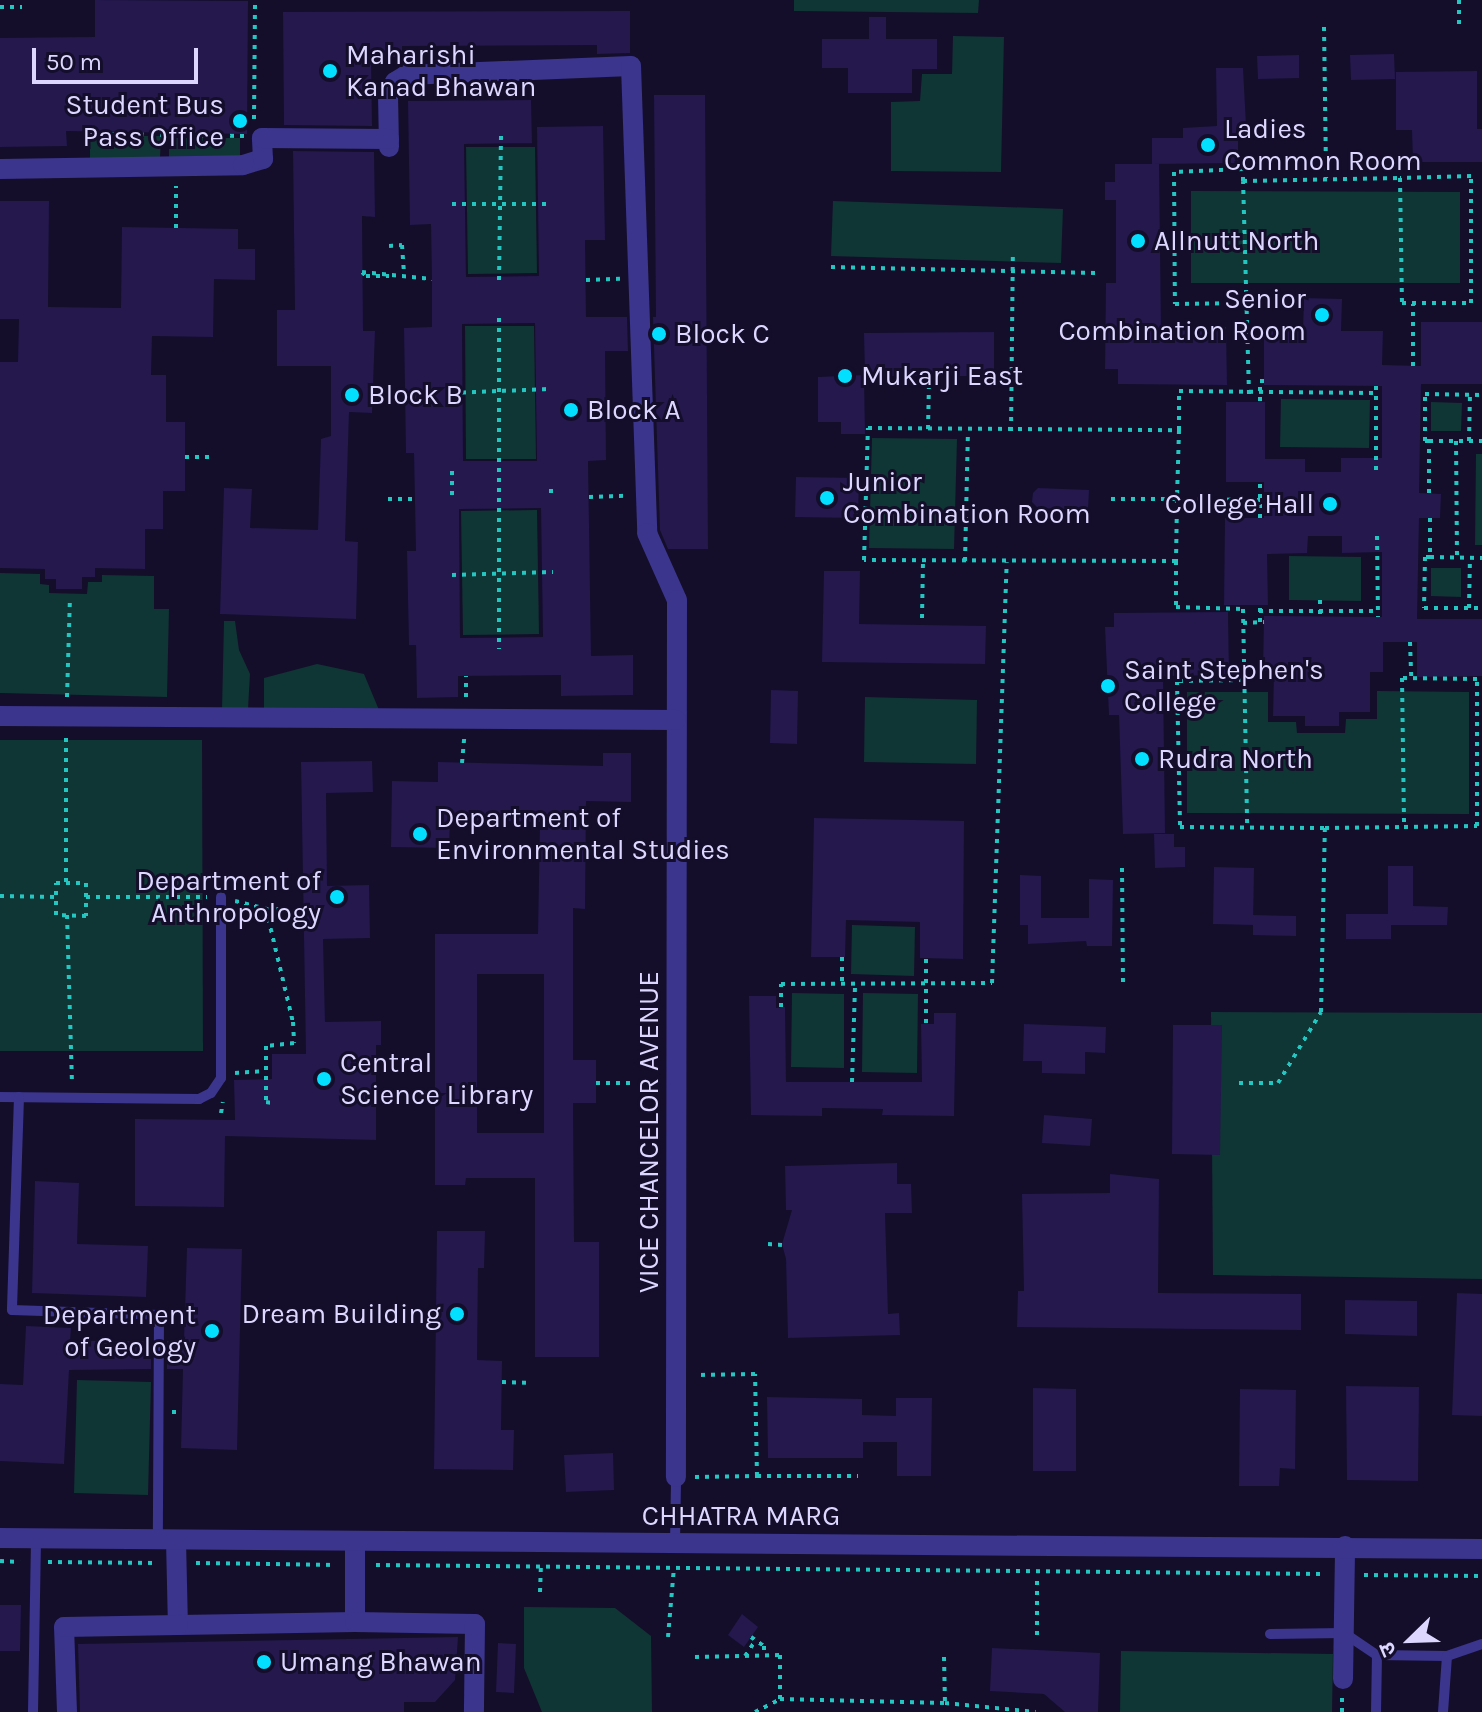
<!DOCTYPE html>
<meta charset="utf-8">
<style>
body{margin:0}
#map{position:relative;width:1482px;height:1712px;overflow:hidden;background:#140e2a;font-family:Karla,"Noto Sans Devanagari",sans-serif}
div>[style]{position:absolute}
.green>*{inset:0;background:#103535}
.building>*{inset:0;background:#24184d}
.path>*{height:4px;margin-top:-2px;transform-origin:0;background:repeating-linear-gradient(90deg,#24c6c1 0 4px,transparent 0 10px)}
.service>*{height:10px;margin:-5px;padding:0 5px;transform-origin:5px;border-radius:5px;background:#3b358d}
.minor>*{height:20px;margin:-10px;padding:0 10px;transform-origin:10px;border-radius:10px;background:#3b358d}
.tertiary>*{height:20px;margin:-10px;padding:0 10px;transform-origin:10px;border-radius:10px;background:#3b358d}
.dots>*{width:22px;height:22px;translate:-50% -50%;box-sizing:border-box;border:4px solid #140e2a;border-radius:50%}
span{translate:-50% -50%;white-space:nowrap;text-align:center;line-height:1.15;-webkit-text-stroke:6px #140e2a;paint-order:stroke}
.poi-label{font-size:28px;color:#ddd7ff}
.left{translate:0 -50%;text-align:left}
.right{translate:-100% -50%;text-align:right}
.street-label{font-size:28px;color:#ddd7ff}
.north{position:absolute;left:1370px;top:1600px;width:80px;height:80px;-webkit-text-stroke:6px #140e2a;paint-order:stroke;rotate:247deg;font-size:22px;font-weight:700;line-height:32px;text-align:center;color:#ddd7ff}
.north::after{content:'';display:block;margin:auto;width:28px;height:36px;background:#ddd7ff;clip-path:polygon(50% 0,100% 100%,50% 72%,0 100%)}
.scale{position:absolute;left:32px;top:48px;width:166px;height:36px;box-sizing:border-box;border:4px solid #ddd7ff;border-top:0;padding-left:10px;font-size:24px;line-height:28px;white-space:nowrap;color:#ddd7ff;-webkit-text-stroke:6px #140e2a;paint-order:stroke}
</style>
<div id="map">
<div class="green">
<i style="clip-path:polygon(794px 0,979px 0,978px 13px,794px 11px)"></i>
<i style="clip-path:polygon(953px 36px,1004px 37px,1001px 172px,891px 171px,891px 102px,920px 101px,922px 74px,952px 74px)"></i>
<i style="clip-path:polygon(90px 136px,161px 136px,160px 158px,90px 158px)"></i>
<i style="clip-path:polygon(169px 138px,240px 138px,240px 161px,169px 160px)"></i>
<i style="clip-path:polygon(466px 147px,535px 147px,537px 273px,468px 274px)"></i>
<i style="clip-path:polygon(1191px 191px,1460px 192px,1460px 283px,1191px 283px)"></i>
<i style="clip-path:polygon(833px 201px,1063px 209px,1061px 263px,831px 256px)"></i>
<i style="clip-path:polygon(465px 326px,534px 326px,536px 459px,466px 459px)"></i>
<i style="clip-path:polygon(1281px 399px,1370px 400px,1369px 448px,1280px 447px)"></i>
<i style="clip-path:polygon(1431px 402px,1462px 403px,1461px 431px,1431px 431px)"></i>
<i style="clip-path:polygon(872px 438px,957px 439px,954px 549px,869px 548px)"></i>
<i style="clip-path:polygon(1476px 454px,1482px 454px,1482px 545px,1475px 545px)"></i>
<i style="clip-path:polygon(537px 510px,539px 634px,463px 635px,461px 511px)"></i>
<i style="clip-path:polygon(1289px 556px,1361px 557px,1361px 601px,1289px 600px)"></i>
<i style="clip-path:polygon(1431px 568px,1461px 568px,1461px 597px,1431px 596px)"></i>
<i style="clip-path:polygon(0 573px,40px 574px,40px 584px,49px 585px,49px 593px,87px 594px,88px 582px,102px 582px,102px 575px,154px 576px,154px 609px,169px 609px,167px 697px,0 693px)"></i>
<i style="clip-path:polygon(224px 621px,235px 621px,239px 650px,250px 674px,248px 709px,222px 709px)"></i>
<i style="clip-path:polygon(317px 664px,364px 674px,379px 710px,264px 711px,264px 678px)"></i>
<i style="clip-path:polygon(1377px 691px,1469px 692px,1469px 814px,1187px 813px,1187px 692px,1268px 692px,1268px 722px,1296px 722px,1297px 733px,1345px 733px,1346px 719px,1377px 719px)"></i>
<i style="clip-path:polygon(865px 697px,977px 700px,976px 764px,864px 762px)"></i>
<i style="clip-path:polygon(0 740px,202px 740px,203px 1051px,0 1051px)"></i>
<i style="clip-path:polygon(852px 925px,915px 927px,914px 976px,851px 974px)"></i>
<i style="clip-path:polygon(792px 993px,844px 994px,844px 1068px,791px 1067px)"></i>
<i style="clip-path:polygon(863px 993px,918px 994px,917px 1073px,862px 1072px)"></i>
<i style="clip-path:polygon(1211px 1012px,1482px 1013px,1482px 1279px,1213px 1275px)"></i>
<i style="clip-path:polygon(77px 1380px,151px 1382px,148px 1495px,74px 1493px)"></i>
<i style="clip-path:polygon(524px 1607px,615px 1608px,651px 1636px,652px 1712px,542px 1712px,524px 1668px)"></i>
<i style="clip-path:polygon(1121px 1651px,1333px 1654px,1332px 1712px,1120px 1712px)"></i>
</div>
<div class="building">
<i style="clip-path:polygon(95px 0,248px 1px,247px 134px,66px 131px,67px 146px,0 147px,0 38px,95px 37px)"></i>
<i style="clip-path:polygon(630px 11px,630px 53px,597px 54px,597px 45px,402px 46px,402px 57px,371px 57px,372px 126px,284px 125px,283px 12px)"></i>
<i style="clip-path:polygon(869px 17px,886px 17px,886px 39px,937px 39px,937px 69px,912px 69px,912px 93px,848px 93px,848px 68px,822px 68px,822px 39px,869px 39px)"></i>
<i style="clip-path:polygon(1394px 54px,1395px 79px,1351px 80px,1350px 55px)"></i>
<i style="clip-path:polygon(1299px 55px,1299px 78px,1258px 79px,1257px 56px)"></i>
<i style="clip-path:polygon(1216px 68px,1243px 68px,1246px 125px,1238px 126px,1238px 163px,1152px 164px,1152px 138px,1183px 138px,1183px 128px,1217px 126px)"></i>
<i style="clip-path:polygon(1477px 71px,1477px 129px,1482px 129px,1482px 162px,1413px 162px,1412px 130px,1396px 130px,1396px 72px)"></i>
<i style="clip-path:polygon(654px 95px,705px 95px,708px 549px,668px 549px,660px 530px,653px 317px,656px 317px)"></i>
<i style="clip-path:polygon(evenodd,531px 100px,532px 143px,464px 144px,466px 277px,539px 276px,537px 127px,603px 126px,605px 240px,585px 240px,586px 317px,627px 317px,628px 351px,605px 351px,606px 460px,588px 461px,591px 656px,633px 655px,633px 695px,561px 696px,561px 675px,458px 676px,458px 697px,417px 698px,416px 645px,409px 645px,407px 551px,416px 551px,414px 453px,406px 453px,404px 328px,432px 327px,432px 279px,431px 224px,410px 225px,408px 101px,531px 100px,535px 323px,537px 461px,463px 461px,462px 324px,535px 323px,531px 100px,541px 508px,543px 637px,460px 638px,459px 509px,541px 508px)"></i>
<i style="clip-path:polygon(293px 151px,374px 152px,375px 217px,362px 216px,363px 331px,375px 331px,372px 413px,349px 412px,345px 541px,358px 542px,356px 619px,220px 614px,224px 488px,252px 489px,250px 528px,318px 530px,321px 439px,331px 436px,331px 366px,277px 366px,277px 310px,295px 310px)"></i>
<i style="clip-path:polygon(1115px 164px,1159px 164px,1161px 328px,1226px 327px,1227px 385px,1118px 384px,1118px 369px,1105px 369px,1106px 283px,1116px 283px,1116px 200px,1105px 200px,1105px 182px,1115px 182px)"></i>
<i style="clip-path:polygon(0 201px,49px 201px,48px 307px,121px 308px,122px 227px,238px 229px,238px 249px,255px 249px,255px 280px,214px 279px,213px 337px,152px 336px,151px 375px,166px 375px,166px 422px,185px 422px,185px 491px,163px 491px,163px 529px,145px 529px,145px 569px,95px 568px,95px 577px,82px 577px,82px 589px,56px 589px,56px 579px,45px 579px,45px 569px,0 568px,0 362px,18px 362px,19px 319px,0 319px)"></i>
<i style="clip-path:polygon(1304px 298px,1342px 299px,1341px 331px,1383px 331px,1382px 365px,1421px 366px,1421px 322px,1482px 322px,1482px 384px,1421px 384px,1419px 493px,1441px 494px,1440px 518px,1419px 518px,1417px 619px,1482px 619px,1482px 676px,1417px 677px,1417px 642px,1383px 642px,1383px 672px,1370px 672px,1370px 712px,1339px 712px,1339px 726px,1305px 726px,1305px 716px,1273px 716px,1274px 671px,1263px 671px,1264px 616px,1382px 617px,1382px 552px,1342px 553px,1342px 536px,1308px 536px,1307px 553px,1267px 554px,1268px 605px,1224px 605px,1225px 518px,1264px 518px,1264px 482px,1226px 482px,1226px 402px,1265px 402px,1265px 459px,1305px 459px,1305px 472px,1341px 472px,1341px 458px,1382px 458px,1382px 386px,1264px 385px,1264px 330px,1303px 330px)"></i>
<i style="clip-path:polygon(994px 332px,994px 376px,865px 376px,864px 333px)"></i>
<i style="clip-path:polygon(864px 375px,865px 434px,841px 434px,841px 422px,818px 422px,818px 377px)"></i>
<i style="clip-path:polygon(796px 477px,859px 478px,858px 518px,795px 517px)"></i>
<i style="clip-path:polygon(1038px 488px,1089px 490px,1088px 510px,1038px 508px,1032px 502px,1033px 493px)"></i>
<i style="clip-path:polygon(824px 571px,860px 571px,859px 624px,986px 626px,985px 664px,822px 662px)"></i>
<i style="clip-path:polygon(1228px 612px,1229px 675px,1163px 676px,1165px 833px,1123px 834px,1119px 715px,1109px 715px,1105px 627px,1114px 627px,1114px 613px)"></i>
<i style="clip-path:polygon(771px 690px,798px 691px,797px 744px,770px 743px)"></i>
<i style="clip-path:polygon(evenodd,603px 753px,631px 753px,631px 802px,586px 801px,585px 909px,573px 908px,573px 1060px,596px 1060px,596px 1103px,573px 1103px,574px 1242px,599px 1242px,599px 1357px,535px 1357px,535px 1178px,466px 1178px,465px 1185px,435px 1185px,435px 934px,538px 934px,540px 822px,450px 820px,449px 848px,391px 847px,392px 781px,438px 782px,438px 762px,603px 766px,603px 753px,477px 974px,544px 974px,544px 1133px,477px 1133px,477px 974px)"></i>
<i style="clip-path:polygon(372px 761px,373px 792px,326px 793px,327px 886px,369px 885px,370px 938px,323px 939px,325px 1022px,381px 1021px,381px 1045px,376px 1045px,376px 1140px,225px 1136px,224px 1207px,135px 1206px,135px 1119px,235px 1120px,234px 1080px,272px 1079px,272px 1054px,306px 1054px,301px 762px)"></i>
<i style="clip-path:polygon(814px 818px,964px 821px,963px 959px,920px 958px,920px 922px,846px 920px,845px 957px,811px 957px)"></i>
<i style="clip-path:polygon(1154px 834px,1174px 834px,1174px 847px,1185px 847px,1185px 867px,1155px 868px)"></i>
<i style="clip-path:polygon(1388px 866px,1413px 866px,1413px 906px,1448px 907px,1447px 925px,1391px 925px,1391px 939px,1346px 939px,1346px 914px,1388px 914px)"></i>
<i style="clip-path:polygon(1214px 867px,1254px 868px,1253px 925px,1213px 924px)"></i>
<i style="clip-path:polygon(1020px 875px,1041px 876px,1041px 918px,1089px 918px,1089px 879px,1113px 880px,1112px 946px,1087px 946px,1086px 941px,1028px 944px,1028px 925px,1020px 925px)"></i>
<i style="clip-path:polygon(1253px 915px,1296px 916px,1296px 936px,1253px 935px)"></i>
<i style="clip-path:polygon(749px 996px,776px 996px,776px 1008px,785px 1007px,786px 1082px,922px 1082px,921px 1024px,934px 1024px,934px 1013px,956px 1013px,954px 1116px,882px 1115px,883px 1109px,822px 1108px,822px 1116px,751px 1115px)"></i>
<i style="clip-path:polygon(1024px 1024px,1106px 1027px,1105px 1053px,1085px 1052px,1085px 1074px,1042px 1073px,1042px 1061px,1023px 1061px)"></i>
<i style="clip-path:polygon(1173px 1025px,1222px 1025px,1220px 1155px,1172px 1154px)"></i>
<i style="clip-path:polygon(1044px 1115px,1092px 1119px,1090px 1146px,1042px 1143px)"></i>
<i style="clip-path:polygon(897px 1163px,897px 1184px,911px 1184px,912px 1213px,885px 1213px,888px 1314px,899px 1313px,900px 1335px,788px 1338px,786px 1259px,782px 1244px,792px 1210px,786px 1210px,785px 1166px)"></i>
<i style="clip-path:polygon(1110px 1174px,1159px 1179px,1158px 1293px,1301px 1294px,1301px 1330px,1017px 1327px,1018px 1291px,1024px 1291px,1022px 1194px,1110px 1193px)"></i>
<i style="clip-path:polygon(35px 1181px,79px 1183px,77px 1244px,148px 1246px,146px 1297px,32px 1293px)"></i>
<i style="clip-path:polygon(437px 1231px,485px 1231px,484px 1268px,478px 1268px,477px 1360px,502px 1361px,501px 1430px,514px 1430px,513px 1470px,434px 1469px)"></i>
<i style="clip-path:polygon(187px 1248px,242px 1249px,237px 1450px,181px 1448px,183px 1369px,167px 1369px,167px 1341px,184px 1341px)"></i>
<i style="clip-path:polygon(1457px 1293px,1482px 1294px,1482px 1416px,1452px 1415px)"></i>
<i style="clip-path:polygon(1345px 1300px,1417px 1301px,1417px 1336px,1345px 1334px)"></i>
<i style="clip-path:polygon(26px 1326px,71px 1328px,70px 1341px,151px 1341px,151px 1369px,69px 1370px,64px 1464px,0 1461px,0 1384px,23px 1385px)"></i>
<i style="clip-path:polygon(1346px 1386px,1419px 1387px,1418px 1481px,1347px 1480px)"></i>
<i style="clip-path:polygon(1033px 1388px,1076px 1389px,1076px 1471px,1033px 1471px)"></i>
<i style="clip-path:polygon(1240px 1389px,1296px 1390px,1295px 1469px,1280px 1468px,1279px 1486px,1239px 1486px)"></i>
<i style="clip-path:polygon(767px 1397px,862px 1399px,862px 1415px,896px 1416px,896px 1398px,932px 1398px,931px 1476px,897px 1476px,897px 1442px,863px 1442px,863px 1458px,768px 1458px)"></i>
<i style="clip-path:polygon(613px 1453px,614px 1490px,566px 1492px,564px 1455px)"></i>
<i style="clip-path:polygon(0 1605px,21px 1605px,20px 1651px,0 1651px)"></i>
<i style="clip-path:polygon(742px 1614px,758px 1627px,744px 1647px,728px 1635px)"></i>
<i style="clip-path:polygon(458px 1637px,455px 1680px,435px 1702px,404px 1702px,404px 1712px,80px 1712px,78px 1644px)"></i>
<i style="clip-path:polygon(498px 1643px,516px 1644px,514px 1693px,496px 1692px)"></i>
<i style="clip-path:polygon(992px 1648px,1100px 1653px,1098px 1712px,1065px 1712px,1044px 1694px,990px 1691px)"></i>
</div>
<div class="path">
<i style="left:1459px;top:0;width:27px;rotate:90deg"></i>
<i style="left:0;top:7px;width:22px"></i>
<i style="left:1324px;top:27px;width:151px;rotate:89.2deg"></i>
<i style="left:254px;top:119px;width:117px;rotate:-89.5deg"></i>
<i style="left:90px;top:134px;width:154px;rotate:0.7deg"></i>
<i style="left:1243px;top:181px;width:12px;rotate:-90deg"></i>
<i style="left:1243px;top:169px;width:69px;rotate:177.5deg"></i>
<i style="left:1174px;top:172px;width:132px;rotate:89.6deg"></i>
<i style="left:1175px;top:304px;width:72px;rotate:-0.8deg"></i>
<i style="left:452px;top:204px;width:95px"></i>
<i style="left:176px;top:228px;width:42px;rotate:-90deg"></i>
<i style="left:389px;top:246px;width:13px;rotate:-4deg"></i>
<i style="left:402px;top:245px;width:30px;rotate:86deg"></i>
<i style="left:831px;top:267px;width:265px;rotate:1.3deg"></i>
<i style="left:362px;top:272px;width:70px;rotate:5.7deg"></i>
<i style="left:362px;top:272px;width:6px;rotate:45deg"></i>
<i style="left:366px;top:276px;width:23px"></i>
<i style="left:499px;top:280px;width:148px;rotate:-89.2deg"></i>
<i style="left:586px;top:280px;width:34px;rotate:-2deg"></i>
<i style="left:499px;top:318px;width:331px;rotate:90deg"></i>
<i style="left:1413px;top:366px;width:62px;rotate:-90deg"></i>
<i style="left:1376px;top:386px;width:86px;rotate:90deg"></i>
<i style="left:452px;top:393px;width:97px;rotate:-2.4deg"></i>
<i style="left:1249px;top:394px;width:213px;rotate:-91.6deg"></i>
<i style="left:1243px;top:181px;width:157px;rotate:-1.1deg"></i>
<i style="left:1400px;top:178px;width:125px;rotate:89.1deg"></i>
<i style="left:1402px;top:303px;width:69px"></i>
<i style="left:1471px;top:303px;width:127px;rotate:-90deg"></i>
<i style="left:1471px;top:176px;width:71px;rotate:178.4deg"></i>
<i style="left:1260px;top:401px;width:20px;rotate:-90deg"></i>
<i style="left:1260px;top:381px;width:4px"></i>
<i style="left:928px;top:429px;width:47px;rotate:-88.8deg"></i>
<i style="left:1179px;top:430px;width:39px;rotate:-90deg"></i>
<i style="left:1179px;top:391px;width:196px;rotate:0.6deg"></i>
<i style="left:1011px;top:431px;width:177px;rotate:-89.4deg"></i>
<i style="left:1429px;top:441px;width:4px;rotate:180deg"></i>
<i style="left:1425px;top:441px;width:47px;rotate:-90deg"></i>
<i style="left:1425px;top:394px;width:57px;rotate:1deg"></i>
<i style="left:1456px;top:441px;width:116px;rotate:89.5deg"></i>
<i style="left:1469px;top:441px;width:47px;rotate:-88.8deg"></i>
<i style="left:185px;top:457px;width:29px"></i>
<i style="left:452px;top:471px;width:27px;rotate:90deg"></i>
<i style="left:551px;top:489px;width:9px;rotate:90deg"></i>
<i style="left:1429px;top:493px;width:52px;rotate:-90deg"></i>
<i style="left:1429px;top:441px;width:53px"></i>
<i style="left:589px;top:497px;width:37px;rotate:-2deg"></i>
<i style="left:388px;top:499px;width:27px"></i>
<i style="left:1111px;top:499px;width:66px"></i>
<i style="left:1177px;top:499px;width:62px;rotate:90.9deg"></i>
<i style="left:1176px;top:561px;width:312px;rotate:-179.8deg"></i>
<i style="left:864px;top:560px;width:132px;rotate:-88.3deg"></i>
<i style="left:868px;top:428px;width:311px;rotate:0.4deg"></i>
<i style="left:1179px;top:430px;width:69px;rotate:91.7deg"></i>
<i style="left:1177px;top:499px;width:83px;rotate:0.7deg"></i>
<i style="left:1260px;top:518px;width:36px;rotate:-90deg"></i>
<i style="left:1430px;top:518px;width:39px;rotate:90deg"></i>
<i style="left:1430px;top:557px;width:52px;rotate:1.1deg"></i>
<i style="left:1377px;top:536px;width:81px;rotate:89.3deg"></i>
<i style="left:1430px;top:557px;width:5px;rotate:180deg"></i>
<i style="left:1425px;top:557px;width:51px;rotate:91.1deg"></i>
<i style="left:1424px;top:608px;width:58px"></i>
<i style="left:965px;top:561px;width:130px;rotate:-88.7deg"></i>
<i style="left:1176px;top:561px;width:46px;rotate:90deg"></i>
<i style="left:1176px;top:607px;width:67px;rotate:1.7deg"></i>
<i style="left:1243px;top:609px;width:218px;rotate:88.9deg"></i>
<i style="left:452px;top:575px;width:101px;rotate:-1.7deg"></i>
<i style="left:1320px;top:600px;width:17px;rotate:90deg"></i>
<i style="left:1469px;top:608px;width:50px;rotate:-88.9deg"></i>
<i style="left:1259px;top:611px;width:119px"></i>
<i style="left:922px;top:618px;width:58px;rotate:-89deg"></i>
<i style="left:1260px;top:622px;width:17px;rotate:-90deg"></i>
<i style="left:1243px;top:623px;width:21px;rotate:-3deg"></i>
<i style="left:1410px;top:642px;width:36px;rotate:88deg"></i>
<i style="left:1243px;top:680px;width:66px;rotate:179.1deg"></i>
<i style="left:1177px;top:681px;width:146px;rotate:88.8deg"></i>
<i style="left:1180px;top:827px;width:145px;rotate:0.4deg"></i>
<i style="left:1325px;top:828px;width:79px;rotate:-0.7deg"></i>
<i style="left:1404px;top:827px;width:73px;rotate:-0.8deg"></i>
<i style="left:1477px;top:826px;width:147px;rotate:-90deg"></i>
<i style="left:1477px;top:679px;width:75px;rotate:-179.2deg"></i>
<i style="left:1402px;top:678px;width:149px;rotate:89.2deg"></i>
<i style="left:67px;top:697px;width:99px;rotate:-88.3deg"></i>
<i style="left:466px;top:697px;width:21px;rotate:-90deg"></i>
<i style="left:66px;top:738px;width:146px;rotate:90deg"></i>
<i style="left:462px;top:763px;width:25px;rotate:-85deg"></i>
<i style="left:1122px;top:868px;width:115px;rotate:89.5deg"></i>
<i style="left:56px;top:883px;width:30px"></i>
<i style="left:86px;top:883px;width:33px;rotate:90deg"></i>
<i style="left:86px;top:916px;width:30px;rotate:-178deg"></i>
<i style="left:56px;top:915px;width:32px;rotate:-90deg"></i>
<i style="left:0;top:896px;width:56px;rotate:1deg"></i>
<i style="left:86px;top:897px;width:121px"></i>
<i style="left:235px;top:901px;width:32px;rotate:14deg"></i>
<i style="left:266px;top:909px;width:38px"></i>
<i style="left:266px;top:909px;width:116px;rotate:76.6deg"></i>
<i style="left:293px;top:1022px;width:21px;rotate:87deg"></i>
<i style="left:294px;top:1043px;width:28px;rotate:174deg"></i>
<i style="left:266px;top:1046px;width:56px;rotate:90deg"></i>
<i style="left:266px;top:1102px;width:6px;rotate:9deg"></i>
<i style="left:67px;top:915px;width:170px;rotate:88.3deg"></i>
<i style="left:842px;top:957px;width:27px;rotate:90deg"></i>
<i style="left:926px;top:959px;width:65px;rotate:90deg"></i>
<i style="left:781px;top:1007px;width:23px;rotate:-90deg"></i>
<i style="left:781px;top:984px;width:211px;rotate:-0.3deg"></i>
<i style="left:992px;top:983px;width:421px;rotate:-88deg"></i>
<i style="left:235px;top:1073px;width:30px;rotate:-4deg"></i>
<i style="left:852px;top:1082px;width:98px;rotate:-88.2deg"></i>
<i style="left:596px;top:1083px;width:34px"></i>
<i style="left:1239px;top:1083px;width:39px"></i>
<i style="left:1278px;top:1083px;width:83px;rotate:-58.8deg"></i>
<i style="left:1321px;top:1012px;width:184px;rotate:-88.8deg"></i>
<i style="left:221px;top:1113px;width:11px;rotate:-80deg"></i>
<i style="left:768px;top:1244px;width:14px;rotate:4deg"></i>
<i style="left:502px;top:1382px;width:24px;rotate:2deg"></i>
<i style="left:172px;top:1412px;width:10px"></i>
<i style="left:757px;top:1476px;width:101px"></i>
<i style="left:695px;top:1477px;width:62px;rotate:-0.9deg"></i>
<i style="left:757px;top:1476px;width:102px;rotate:-91.1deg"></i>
<i style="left:755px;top:1374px;width:59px;rotate:179deg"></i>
<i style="left:0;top:1561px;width:20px;rotate:3deg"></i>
<i style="left:48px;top:1562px;width:108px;rotate:0.5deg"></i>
<i style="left:196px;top:1563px;width:140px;rotate:0.8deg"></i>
<i style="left:376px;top:1565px;width:948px;rotate:0.54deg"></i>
<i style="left:1364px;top:1575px;width:118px;rotate:0.5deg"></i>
<i style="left:1037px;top:1581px;width:58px;rotate:90deg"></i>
<i style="left:540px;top:1592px;width:26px;rotate:-88deg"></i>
<i style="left:668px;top:1637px;width:70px;rotate:-85.1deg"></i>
<i style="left:751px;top:1637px;width:16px;rotate:35deg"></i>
<i style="left:764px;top:1646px;width:10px;rotate:90deg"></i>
<i style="left:745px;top:1656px;width:18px;rotate:-56deg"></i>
<i style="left:695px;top:1657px;width:85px;rotate:-1.3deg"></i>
<i style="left:780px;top:1655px;width:44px;rotate:90deg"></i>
<i style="left:944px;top:1657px;width:46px;rotate:88.8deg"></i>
<i style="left:755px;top:1712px;width:28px;rotate:-27deg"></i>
<i style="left:780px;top:1699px;width:165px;rotate:1.4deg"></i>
<i style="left:945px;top:1703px;width:91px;rotate:5.6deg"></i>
<i style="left:1342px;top:1712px;width:15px;rotate:-90deg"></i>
</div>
<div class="service">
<i style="left:0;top:1097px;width:199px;rotate:0.6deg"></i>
<i style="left:199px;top:1099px;width:13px;rotate:-27deg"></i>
<i style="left:211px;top:1093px;width:18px;rotate:-56deg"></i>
<i style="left:221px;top:1078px;width:181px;rotate:-90deg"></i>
<i style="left:19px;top:1097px;width:213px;rotate:91.9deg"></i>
<i style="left:12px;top:1310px;width:147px;rotate:1.9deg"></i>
<i style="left:159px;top:1315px;width:225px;rotate:90.3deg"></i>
<i style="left:675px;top:1544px;width:67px;rotate:-89.1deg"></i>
<i style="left:1270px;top:1634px;width:74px;rotate:-0.8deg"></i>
<i style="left:1344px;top:1633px;width:40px;rotate:34deg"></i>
<i style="left:1377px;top:1655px;width:70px;rotate:0.8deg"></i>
<i style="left:1447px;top:1656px;width:37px;rotate:-19deg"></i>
<i style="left:33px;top:1712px;width:174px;rotate:-89deg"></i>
<i style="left:1376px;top:1712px;width:57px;rotate:-89deg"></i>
<i style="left:1443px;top:1712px;width:56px;rotate:-85.9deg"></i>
</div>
<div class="minor">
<i style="left:389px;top:147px;width:53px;rotate:-91.1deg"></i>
<i style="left:388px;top:94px;width:14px;rotate:-60deg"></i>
<i style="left:395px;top:82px;width:13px;rotate:-32deg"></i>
<i style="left:406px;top:75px;width:225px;rotate:-2.3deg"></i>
<i style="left:631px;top:66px;width:467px;rotate:88deg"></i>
<i style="left:647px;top:533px;width:73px;rotate:65.9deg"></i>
<i style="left:677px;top:600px;width:877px;rotate:90.07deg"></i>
<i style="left:0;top:169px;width:243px;rotate:-0.9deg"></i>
<i style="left:243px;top:165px;width:21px;rotate:-17deg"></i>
<i style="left:263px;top:159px;width:21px;rotate:-93deg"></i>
<i style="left:262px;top:138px;width:127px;rotate:0.5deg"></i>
<i style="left:0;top:716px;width:676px;rotate:0.34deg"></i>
<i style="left:176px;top:1540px;width:85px;rotate:88.7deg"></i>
<i style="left:178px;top:1625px;width:177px;rotate:-1deg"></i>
<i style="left:355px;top:1622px;width:80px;rotate:-90deg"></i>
<i style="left:355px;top:1622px;width:120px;rotate:1deg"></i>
<i style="left:475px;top:1624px;width:88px;rotate:90.7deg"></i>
<i style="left:1343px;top:1679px;width:133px;rotate:-89.1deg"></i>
<i style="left:67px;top:1712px;width:85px;rotate:-92deg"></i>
<i style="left:64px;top:1627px;width:114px;rotate:-1deg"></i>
</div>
<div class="tertiary">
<i style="left:0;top:1538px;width:1482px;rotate:0.43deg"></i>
</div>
<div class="dots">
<i style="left:330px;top:71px;background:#03dfff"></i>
<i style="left:240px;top:121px;background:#03dfff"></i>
<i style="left:1208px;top:145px;background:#03dfff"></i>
<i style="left:1138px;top:241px;background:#03dfff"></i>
<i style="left:1322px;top:315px;background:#03dfff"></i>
<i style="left:659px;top:334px;background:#03dfff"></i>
<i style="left:845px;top:376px;background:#03dfff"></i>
<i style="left:352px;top:395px;background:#03dfff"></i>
<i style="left:571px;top:410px;background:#03dfff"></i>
<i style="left:827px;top:498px;background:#03dfff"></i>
<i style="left:1330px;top:504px;background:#03dfff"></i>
<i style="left:1108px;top:686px;background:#03dfff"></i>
<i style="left:1142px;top:759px;background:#03dfff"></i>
<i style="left:420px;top:834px;background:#03dfff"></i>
<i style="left:337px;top:897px;background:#03dfff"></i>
<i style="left:324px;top:1079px;background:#03dfff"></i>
<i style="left:457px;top:1314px;background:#03dfff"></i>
<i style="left:212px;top:1331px;background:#03dfff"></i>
<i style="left:264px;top:1662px;background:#03dfff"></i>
</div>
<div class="poi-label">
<span class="left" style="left:346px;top:71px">Maharishi<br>Kanad Bhawan</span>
<span class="right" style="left:224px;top:121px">Student Bus<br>Pass Office</span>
<span class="left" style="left:1224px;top:145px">Ladies<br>Common Room</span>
<span class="left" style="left:1154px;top:241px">Allnutt North</span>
<span class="right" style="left:1306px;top:315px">Senior<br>Combination Room</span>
<span class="left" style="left:675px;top:334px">Block C</span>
<span class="left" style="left:861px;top:376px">Mukarji East</span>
<span class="left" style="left:368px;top:395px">Block B</span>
<span class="left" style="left:587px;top:410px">Block A</span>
<span class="left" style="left:843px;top:498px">Junior<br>Combination Room</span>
<span class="right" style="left:1314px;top:504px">College Hall</span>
<span class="left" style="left:1124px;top:686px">Saint Stephen's<br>College</span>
<span class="left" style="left:1158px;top:759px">Rudra North</span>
<span class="left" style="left:436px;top:834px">Department of<br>Environmental Studies</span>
<span class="right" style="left:321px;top:897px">Department of<br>Anthropology</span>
<span class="left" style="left:340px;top:1079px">Central<br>Science Library</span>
<span class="right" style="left:441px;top:1314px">Dream Building</span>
<span class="right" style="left:196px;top:1331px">Department<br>of Geology</span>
<span class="left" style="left:280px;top:1662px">Umang Bhawan</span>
</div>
<div class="street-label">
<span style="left:649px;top:1132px;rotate:-90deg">VICE CHANCELOR AVENUE</span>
<span style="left:741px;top:1516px">CHHATRA MARG</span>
</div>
<div class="north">उ</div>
<div class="scale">50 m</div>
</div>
